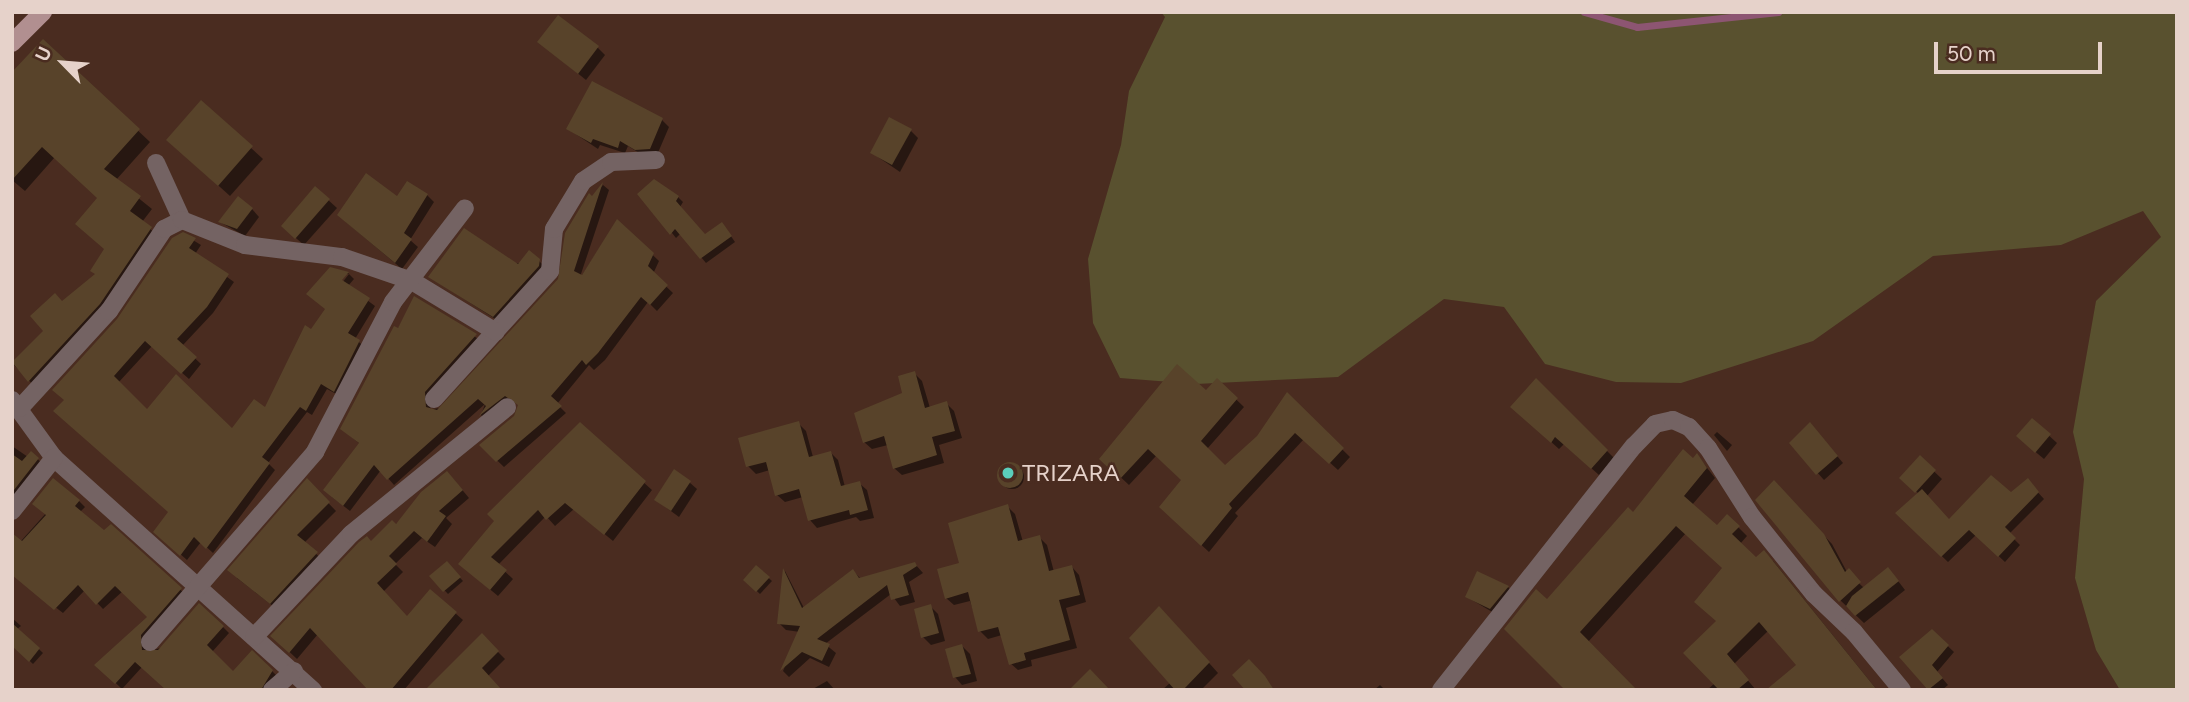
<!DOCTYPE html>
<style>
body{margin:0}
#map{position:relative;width:2189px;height:702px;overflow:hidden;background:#4a2c20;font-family:Figtree,sans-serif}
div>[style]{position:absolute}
.green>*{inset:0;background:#59512f}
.shadow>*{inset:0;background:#0007}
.round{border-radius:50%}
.stream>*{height:7px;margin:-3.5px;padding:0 3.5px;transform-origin:3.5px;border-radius:3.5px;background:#8d5572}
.building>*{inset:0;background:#58432a}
.street>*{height:18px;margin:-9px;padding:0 9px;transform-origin:9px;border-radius:9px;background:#746363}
.primary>*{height:18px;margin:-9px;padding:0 9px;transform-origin:9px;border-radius:9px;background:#b18f90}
.dots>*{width:19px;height:19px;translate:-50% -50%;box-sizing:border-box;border:4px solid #4a2c20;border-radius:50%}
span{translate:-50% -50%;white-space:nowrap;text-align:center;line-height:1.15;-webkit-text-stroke:5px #4a2c20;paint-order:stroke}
.poi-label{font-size:24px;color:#e6d2ca}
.left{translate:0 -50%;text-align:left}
.frame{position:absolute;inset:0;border:14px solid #e6d2ca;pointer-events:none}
.north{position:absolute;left:28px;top:28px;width:70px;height:70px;-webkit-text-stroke:5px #4a2c20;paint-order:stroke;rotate:295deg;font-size:19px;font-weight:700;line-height:28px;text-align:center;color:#e6d2ca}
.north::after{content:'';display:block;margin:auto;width:24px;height:32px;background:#e6d2ca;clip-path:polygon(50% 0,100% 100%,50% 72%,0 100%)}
.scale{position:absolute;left:1934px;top:42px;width:168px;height:32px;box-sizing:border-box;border:4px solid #e6d2ca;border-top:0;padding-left:9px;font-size:21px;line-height:24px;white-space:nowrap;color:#e6d2ca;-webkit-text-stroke:5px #4a2c20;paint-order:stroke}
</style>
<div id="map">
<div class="green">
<i style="clip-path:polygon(1161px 12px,2177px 12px,2177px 690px,2120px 690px,2096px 650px,2075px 578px,2084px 479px,2073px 432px,2096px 301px,2161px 237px,2143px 211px,2061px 245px,1933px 256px,1813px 341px,1681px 383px,1616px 382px,1545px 364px,1504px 307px,1444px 299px,1338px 377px,1196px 384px,1120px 378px,1093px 323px,1088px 259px,1121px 145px,1129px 91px,1165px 17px)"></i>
</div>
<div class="shadow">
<i style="clip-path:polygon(43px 41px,150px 142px,116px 180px,152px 209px,142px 222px,163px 240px,41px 393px,13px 364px,46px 331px,63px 303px,97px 275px,106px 250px,99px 198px,55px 157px,25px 191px,12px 180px)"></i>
<i style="clip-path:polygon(539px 42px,598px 48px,605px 55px,586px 80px)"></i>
<i style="clip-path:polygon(662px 120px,669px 127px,657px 155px,644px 156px,628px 146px,625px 153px,600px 145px,598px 149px,568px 129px)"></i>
<i style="clip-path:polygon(911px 131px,918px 138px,900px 172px,872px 153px)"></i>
<i style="clip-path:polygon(251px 148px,263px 159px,230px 196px,180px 151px)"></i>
<i style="clip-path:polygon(603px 185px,609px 190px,579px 280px,617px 221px,659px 261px,653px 274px,673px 293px,657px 311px,648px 302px,605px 360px,594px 370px,589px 365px,557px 404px,566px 413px,504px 467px,481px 445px,519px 413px,518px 402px,507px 404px,486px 421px,481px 415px,485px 404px,394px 485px,381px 470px,350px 511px,332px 497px,360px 444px,342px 429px,415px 298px,483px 342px,429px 403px,431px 409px,443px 408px,560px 279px,592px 198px)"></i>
<i style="clip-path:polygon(316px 189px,337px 208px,304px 245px,290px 233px)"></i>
<i style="clip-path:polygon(639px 194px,678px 197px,683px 202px,680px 207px,705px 236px,726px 229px,735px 242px,706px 263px,681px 233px,676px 238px,672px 233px)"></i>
<i style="clip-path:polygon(427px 195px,434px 202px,410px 240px,418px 247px,402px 269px,346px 222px,398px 198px)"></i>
<i style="clip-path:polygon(252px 209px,259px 217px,245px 236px,220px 222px)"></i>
<i style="clip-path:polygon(evenodd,183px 234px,201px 245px,195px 254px,234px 282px,213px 313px,182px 346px,201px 364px,189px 379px,152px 346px,118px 383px,147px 411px,232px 431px,265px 410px,327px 310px,331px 269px,348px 273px,354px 279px,348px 286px,375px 306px,355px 339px,365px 347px,340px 396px,327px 389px,312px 415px,307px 412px,268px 463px,275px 470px,213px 553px,201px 542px,187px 560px,162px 538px,170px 512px,66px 400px,183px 234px,345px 274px,349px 274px,338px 288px,335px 286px,345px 274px)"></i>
<i style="clip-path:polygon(538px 260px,545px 267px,500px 322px,430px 277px)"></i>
<i style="clip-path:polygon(914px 373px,922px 381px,930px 408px,946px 403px,954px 411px,962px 438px,939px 445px,944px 463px,902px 475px,894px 468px,888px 445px,872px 449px,864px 442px,904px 394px)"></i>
<i style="clip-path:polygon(1536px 380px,1614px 458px,1599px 475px,1564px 444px,1559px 449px,1520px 414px)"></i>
<i style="clip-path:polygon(1217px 381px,1244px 407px,1207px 449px,1225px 467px,1258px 437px,1287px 395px,1350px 457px,1338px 470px,1304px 439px,1235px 513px,1238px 516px,1209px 552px,1168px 514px,1183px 481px,1156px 456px,1129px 485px,1101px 459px,1206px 393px)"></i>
<i style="clip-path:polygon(2032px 420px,2057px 443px,2044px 459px,2026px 444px)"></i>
<i style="clip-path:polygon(798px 423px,806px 431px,813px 457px,830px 452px,838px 460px,845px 487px,859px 483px,867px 490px,874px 518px,860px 521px,856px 517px,817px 528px,810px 520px,803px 497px,785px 502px,777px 495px,770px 470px,756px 474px,748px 466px)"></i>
<i style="clip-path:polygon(580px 425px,652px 490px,613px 541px,574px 509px,555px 526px,546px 516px,498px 565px,513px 579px,498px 596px,468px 571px)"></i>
<i style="clip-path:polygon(1816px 431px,1843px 463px,1824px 480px,1791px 443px)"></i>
<i style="clip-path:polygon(1717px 432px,1732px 445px,1727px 451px,1714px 435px)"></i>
<i style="clip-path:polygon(12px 446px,28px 457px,31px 453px,44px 465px,12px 506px)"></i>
<i style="clip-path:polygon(1697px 455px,1715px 478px,1692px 505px,1717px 527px,1727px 516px,1747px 536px,1740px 544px,1756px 559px,1773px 561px,1877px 690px,1772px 690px,1798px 665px,1768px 631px,1734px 664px,1756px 690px,1707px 690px,1715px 683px,1724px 568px,1686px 533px,1588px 642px,1547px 602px)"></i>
<i style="clip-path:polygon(1920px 458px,1942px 479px,1927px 496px,1949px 522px,2033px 487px,2044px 499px,2009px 534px,2020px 545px,2005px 562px,1976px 535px,1948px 562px,1897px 513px,1919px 494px,1902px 478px)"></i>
<i class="round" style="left:1000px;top:465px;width:24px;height:24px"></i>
<i style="clip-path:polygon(454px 480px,469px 498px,446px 518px,452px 524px,435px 547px,422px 538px,395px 564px,403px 572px,383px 592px,408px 618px,455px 613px,463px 620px,404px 690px,370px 690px,318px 634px,297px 659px,280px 643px,371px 543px)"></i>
<i style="clip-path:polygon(307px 481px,336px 511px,304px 543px,324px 561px,278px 610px,237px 578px)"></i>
<i style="clip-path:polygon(689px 482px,697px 489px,679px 517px,656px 500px)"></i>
<i style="clip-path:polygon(1774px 483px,1832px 544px,1847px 572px,1864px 588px,1895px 577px,1905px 590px,1864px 623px,1840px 600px)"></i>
<i style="clip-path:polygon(79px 501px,85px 507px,80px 512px,187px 595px,148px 652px,223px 627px,229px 633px,212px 652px,234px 674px,272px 671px,278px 677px,269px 690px,168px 690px,142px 667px,122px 689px,97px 665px,150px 618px,123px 591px,103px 609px,85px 590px,63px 613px,12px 574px,12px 551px,56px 502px)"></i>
<i style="clip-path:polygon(1007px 506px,1015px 514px,1023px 542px,1039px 537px,1047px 545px,1054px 572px,1072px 567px,1079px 575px,1086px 602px,1066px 608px,1077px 648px,1031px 660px,1032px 666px,1018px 670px,1010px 663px,1002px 635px,988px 639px,980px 631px,970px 601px,954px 605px,946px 598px,961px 564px)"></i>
<i style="clip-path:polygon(447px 564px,463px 581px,448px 594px,432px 577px)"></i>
<i style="clip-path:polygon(915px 564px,923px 573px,909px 582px,915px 602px,900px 606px,891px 594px,825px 644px,836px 653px,829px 667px,810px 658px,789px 677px,783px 671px,800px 632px,786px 630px,779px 623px,785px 571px,804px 608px,853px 571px,861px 579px)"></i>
<i style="clip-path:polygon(756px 567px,772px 581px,760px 594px,745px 580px)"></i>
<i style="clip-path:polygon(1508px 587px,1515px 595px,1499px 616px,1467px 597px)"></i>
<i style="clip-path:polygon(930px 606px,938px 614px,945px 641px,931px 645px,923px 637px)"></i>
<i style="clip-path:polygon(12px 618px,21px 626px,12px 633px)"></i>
<i style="clip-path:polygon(1169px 618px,1218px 673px,1201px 690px,1162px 690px,1170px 683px)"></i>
<i style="clip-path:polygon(1932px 631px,1954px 652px,1937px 672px,1948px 685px,1942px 690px,1930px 690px,1901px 657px)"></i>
<i style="clip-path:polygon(482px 636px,505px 659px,488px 676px,428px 690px)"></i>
<i style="clip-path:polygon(27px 638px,43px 653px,33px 664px,17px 649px)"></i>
<i style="clip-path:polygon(962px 646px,970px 654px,977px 681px,962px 685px,955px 677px)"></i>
<i style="clip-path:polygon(827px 681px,835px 690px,811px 690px)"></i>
<i style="clip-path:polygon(1380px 685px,1385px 690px,1374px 690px)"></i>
</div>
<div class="stream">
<i style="left:1584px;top:12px;width:55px;rotate:15.8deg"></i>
<i style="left:1637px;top:27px;width:142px;rotate:-6.1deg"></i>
</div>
<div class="building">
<i style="clip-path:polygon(558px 15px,599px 46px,578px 74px,537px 42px)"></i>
<i style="clip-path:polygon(43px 39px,140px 129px,104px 169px,141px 196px,130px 211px,152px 227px,100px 304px,28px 382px,12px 362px,43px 331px,30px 316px,55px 293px,62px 301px,95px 274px,90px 271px,104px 249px,75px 224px,97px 198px,42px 147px,12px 180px,12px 72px)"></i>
<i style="clip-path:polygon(592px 81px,663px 118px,650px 149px,635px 150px,620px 141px,618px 148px,593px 139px,591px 143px,566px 129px)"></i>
<i style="clip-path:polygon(201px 100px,253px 146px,218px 186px,166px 140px)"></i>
<i style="clip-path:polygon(889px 117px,912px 129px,892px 165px,870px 153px)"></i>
<i style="clip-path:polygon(366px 173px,397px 196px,407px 181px,428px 194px,404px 233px,412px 239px,395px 263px,337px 215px)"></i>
<i style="clip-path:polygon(654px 179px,679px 196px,676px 201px,705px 234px,722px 222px,732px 236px,700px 259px,675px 229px,670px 235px,637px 194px)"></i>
<i style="clip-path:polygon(603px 182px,574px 271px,582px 275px,617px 219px,654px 253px,648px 266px,668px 285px,650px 305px,641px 297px,598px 353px,586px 365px,582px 360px,551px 396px,562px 406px,496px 462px,479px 445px,514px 416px,518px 405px,505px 396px,479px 416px,486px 406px,478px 399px,387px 480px,374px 465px,343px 506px,323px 490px,359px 443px,340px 429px,394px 326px,398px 328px,414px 296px,477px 334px,425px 392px,426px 407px,437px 410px,558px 279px,565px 233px,589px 193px,592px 196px)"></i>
<i style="clip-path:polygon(315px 186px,330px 199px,295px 239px,281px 226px)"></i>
<i style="clip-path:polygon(238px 196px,253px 208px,237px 229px,218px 222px)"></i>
<i style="clip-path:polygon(464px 228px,518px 264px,529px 250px,540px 259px,539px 266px,493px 317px,428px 277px)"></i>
<i style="clip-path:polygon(183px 232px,196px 238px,189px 248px,229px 274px,207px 307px,177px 339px,197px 357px,181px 374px,145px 341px,114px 376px,147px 409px,176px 374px,232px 428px,254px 399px,265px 407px,305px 325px,311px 329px,325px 309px,306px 294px,330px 267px,349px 272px,342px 280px,370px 298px,348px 333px,360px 340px,334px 392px,321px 384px,306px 411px,300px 407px,262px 457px,270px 463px,206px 549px,194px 537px,180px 556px,153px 532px,168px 512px,53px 411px,64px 400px,52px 390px,117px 319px,172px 238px)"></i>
<i style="clip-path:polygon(1177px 364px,1206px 390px,1217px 378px,1238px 398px,1201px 441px,1225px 465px,1257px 436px,1287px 392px,1344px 448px,1329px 464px,1295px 433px,1229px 504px,1232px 508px,1201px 546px,1159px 507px,1181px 480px,1148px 449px,1120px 479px,1099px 459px)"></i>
<i style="clip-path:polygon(915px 371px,925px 408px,947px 401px,955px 431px,932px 437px,937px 455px,893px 469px,884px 436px,863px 443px,854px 413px,902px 393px,898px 376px)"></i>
<i style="clip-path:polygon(1536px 378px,1608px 450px,1591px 469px,1555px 437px,1551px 443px,1510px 407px)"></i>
<i style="clip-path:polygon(2032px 418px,2051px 434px,2035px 453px,2016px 436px)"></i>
<i style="clip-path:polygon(799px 421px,809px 457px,831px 451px,841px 486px,860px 481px,868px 510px,850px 515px,849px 510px,808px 521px,799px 489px,775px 496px,766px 462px,746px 467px,738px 438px)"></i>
<i style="clip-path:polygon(580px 422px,646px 481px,604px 535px,565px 503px,546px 520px,538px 510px,491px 557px,507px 570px,490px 590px,458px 564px,494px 521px,487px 514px)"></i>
<i style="clip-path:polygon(1810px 422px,1838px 456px,1816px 475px,1789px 443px)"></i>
<i style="clip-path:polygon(1683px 449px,1693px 458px,1697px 453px,1707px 468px,1684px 496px,1717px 525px,1727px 514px,1740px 526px,1732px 534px,1756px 557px,1764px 550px,1877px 690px,1766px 690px,1796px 665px,1759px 622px,1727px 654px,1749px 680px,1737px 690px,1719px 690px,1683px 653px,1716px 621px,1694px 602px,1722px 568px,1676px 526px,1580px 632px,1637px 690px,1565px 690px,1504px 629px,1536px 589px,1547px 599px,1628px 507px,1633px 512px)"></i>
<i style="clip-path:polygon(31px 451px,39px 458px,14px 490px,12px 454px,22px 461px)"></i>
<i style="clip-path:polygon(1920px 455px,1936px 470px,1915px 493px,1899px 478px)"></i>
<i class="round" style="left:997px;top:462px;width:26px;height:26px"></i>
<i style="clip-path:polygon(674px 469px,691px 481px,671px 511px,654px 500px)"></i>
<i style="clip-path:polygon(447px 471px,463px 490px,439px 511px,446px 516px,427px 542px,414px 531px,389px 556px,397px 564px,377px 583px,407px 616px,430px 589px,457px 612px,391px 690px,368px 690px,310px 628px,289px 653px,270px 636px,359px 542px,367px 536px,371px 541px,392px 520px,396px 524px,421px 492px)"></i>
<i style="clip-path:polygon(1991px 475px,2011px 492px,2028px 478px,2039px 492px,2005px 527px,2016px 538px,1998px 557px,1969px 530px,1941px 557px,1895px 513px,1922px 489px,1949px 519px)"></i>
<i style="clip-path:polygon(53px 478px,80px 500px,75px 506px,104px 530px,111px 524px,182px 588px,141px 635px,142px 650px,158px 650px,199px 603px,224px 626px,207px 645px,233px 671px,252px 650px,273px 670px,261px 690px,166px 690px,135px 662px,115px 684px,94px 665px,147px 617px,115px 586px,96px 605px,78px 585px,54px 610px,12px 575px,12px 533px,22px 541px,46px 515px,32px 504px)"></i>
<i style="clip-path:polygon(307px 478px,330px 502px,297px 535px,318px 552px,270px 604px,227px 570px)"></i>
<i style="clip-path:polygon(1774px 480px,1824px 534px,1845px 572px,1849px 568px,1861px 582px,1839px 602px,1755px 500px)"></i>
<i style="clip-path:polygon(1008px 504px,1018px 541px,1040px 535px,1049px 571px,1072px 565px,1080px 595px,1059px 600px,1070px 640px,1024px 653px,1026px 660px,1009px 665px,998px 627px,978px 632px,968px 592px,945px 599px,937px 569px,959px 563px,948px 523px)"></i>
<i style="clip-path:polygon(447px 561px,461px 577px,443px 592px,429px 576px)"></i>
<i style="clip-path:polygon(915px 562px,917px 566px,903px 575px,909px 595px,891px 600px,887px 585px,817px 639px,830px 644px,822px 661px,802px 652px,780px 671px,800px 626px,777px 624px,783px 568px,802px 608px,853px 569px,859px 578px)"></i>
<i style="clip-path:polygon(756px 565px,770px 577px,756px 592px,743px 580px)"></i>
<i style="clip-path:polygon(1888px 567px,1899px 581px,1855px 616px,1846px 606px,1852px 596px)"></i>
<i style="clip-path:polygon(1477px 571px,1509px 586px,1490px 609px,1465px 597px)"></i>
<i style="clip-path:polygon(931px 604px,939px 633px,921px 638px,914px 609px)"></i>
<i style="clip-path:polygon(1159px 606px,1210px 662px,1183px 690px,1175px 690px,1129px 638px)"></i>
<i style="clip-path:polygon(12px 623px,40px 648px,29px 662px,12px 646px)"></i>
<i style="clip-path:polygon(1932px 629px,1949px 645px,1932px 665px,1943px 678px,1928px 690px,1899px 657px)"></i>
<i style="clip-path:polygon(482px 633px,499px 651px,482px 668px,502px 690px,425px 690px)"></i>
<i style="clip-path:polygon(962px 644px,971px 674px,953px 678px,945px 649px)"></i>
<i style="clip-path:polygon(1249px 659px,1265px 676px,1274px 690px,1245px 690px,1232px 675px)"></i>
<i style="clip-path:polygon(1090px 669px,1110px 690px,1069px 690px)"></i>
</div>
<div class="street">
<i style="left:156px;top:163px;width:63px;rotate:65.5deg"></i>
<i style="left:434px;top:399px;width:173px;rotate:-47.8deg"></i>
<i style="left:550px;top:271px;width:42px;rotate:-84.6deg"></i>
<i style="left:554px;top:229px;width:56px;rotate:-58.9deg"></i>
<i style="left:583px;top:181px;width:34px;rotate:-34deg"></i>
<i style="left:611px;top:162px;width:45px;rotate:-2.5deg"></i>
<i style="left:12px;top:400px;width:72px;rotate:54.1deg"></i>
<i style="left:54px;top:458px;width:348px;rotate:41.9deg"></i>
<i style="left:20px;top:408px;width:132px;rotate:-47.5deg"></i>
<i style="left:109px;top:311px;width:99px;rotate:-56.1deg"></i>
<i style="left:164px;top:229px;width:20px;rotate:-27deg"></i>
<i style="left:182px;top:220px;width:68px;rotate:21.6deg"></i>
<i style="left:245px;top:245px;width:98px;rotate:7.1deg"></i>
<i style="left:342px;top:257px;width:74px;rotate:18.9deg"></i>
<i style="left:412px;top:281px;width:98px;rotate:31.3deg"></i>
<i style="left:12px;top:511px;width:68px;rotate:-51.6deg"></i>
<i style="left:254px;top:637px;width:141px;rotate:-46.7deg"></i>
<i style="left:351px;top:534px;width:201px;rotate:-39.1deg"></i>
<i style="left:150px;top:642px;width:252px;rotate:-49deg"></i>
<i style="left:315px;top:452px;width:169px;rotate:-62.5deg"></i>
<i style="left:393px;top:302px;width:118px;rotate:-52.5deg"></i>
<i style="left:272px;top:690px;width:29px;rotate:-41deg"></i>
<i style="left:1441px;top:690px;width:311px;rotate:-51.7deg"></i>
<i style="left:1634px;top:446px;width:30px;rotate:-46deg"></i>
<i style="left:1655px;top:424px;width:18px;rotate:-13deg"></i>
<i style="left:1673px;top:420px;width:17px;rotate:24deg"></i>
<i style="left:1689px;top:427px;width:28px;rotate:48deg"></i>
<i style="left:1708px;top:448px;width:82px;rotate:57.5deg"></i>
<i style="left:1752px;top:517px;width:99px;rotate:51.2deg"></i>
<i style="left:1814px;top:594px;width:55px;rotate:43.5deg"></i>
<i style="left:1854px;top:632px;width:75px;rotate:50.4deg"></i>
</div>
<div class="primary">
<i style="left:12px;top:43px;width:44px;rotate:-45deg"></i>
</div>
<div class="dots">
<i style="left:1008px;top:473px;background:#5bcebb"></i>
</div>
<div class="poi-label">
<span class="left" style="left:1022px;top:473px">TRIZARA</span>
</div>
<div class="frame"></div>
<div class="north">U</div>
<div class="scale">50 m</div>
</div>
